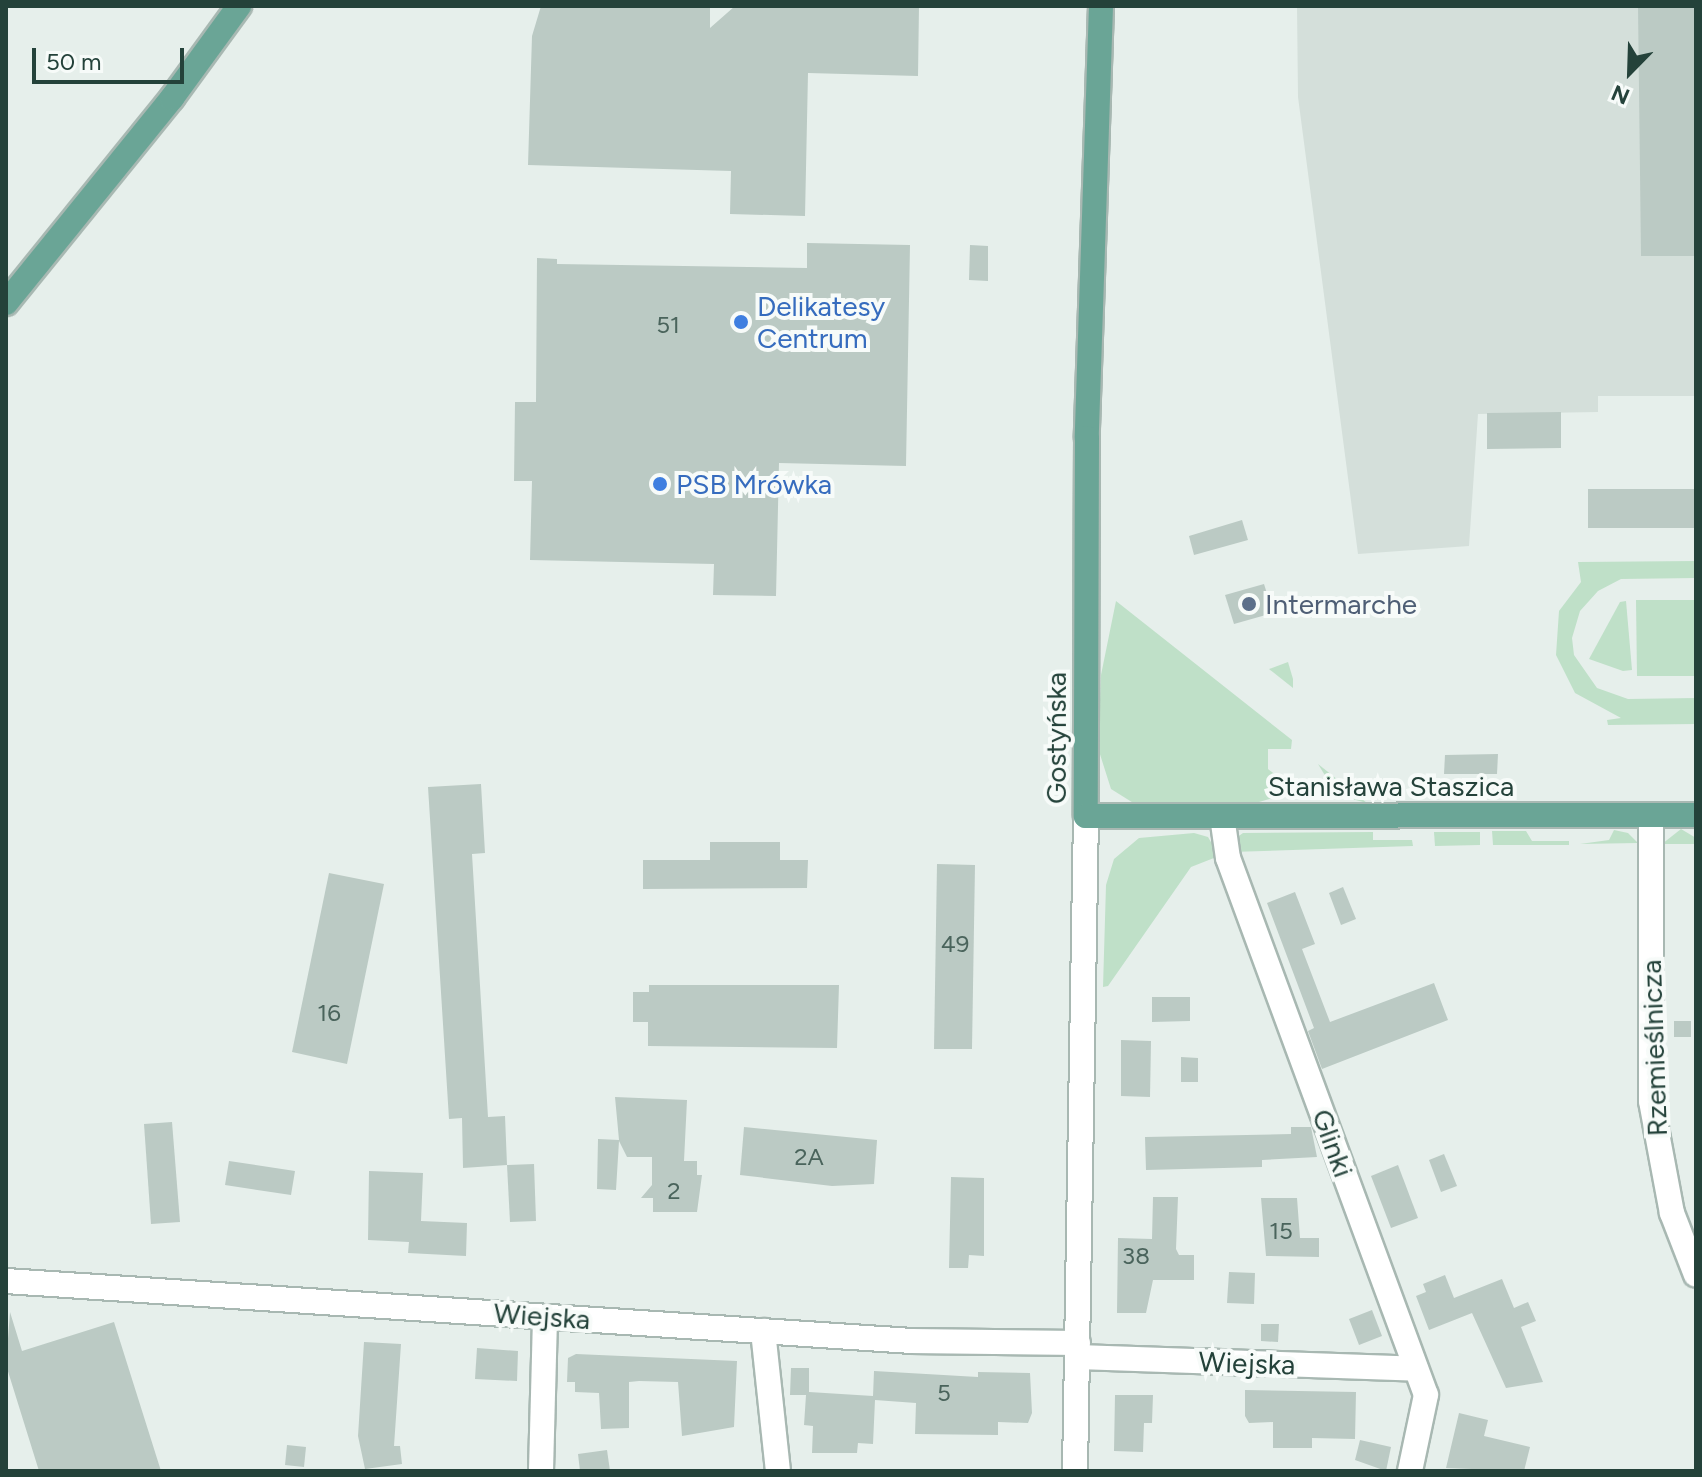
<!DOCTYPE html>
<meta charset="utf-8">
<style>
body{margin:0}
#map{position:relative;width:1702px;height:1477px;overflow:hidden;background:#e6efeb;font-family:Figtree,sans-serif}
div>[style]{position:absolute}
.built>*{inset:0;background:#d4dfda}
.green>*{inset:0;background:#bfe0c8}
.building>*{inset:0;background:#bbcac4}
.roads{filter:drop-shadow(2px 0 #a8b8b2) drop-shadow(-2px 0 #a8b8b2) drop-shadow(0 2px #a8b8b2) drop-shadow(0 -2px #a8b8b2)}
.minor>*{height:24px;margin:-12px;padding:0 12px;transform-origin:12px;border-radius:12px;background:#fff}
.major>*{height:24px;margin:-12px;padding:0 12px;transform-origin:12px;border-radius:12px;background:#6aa596}
.dots>*{width:22px;height:22px;translate:-50% -50%;box-sizing:border-box;border:4px solid #f7fbf9;border-radius:50%}
span{translate:-50% -50%;white-space:nowrap;text-align:center;line-height:1.15;-webkit-text-stroke:8px #f7fbf9;paint-order:stroke}
.number-label{font-size:24px;color:#4a645c}
.number-label span{-webkit-text-stroke-width:0}
.shop-label{font-size:28px;color:#366cbe}
.left{translate:0 -50%;text-align:left}
.service-label{font-size:28px;color:#4e5e75}
.street-label{font-size:28px;color:#24423a}
.frame{position:absolute;inset:0;border:8px solid #24423a;pointer-events:none}
.north{position:absolute;left:1590px;top:32px;width:80px;height:80px;-webkit-text-stroke:6px #f7fbf9;paint-order:stroke;rotate:203deg;font-size:22px;font-weight:700;line-height:32px;text-align:center;color:#24423a}
.north::after{content:'';display:block;margin:auto;width:28px;height:36px;background:#24423a;clip-path:polygon(50% 0,100% 100%,50% 72%,0 100%)}
.scale{position:absolute;left:32px;top:48px;width:152px;height:36px;box-sizing:border-box;border:4px solid #24423a;border-top:0;padding-left:10px;font-size:24px;line-height:28px;white-space:nowrap;color:#24423a;-webkit-text-stroke:6px #f7fbf9;paint-order:stroke}
</style>
<div id="map">
<div class="built">
<i style="clip-path:polygon(1297px 6px,1696px 6px,1696px 396px,1598px 396px,1598px 412px,1478px 414px,1469px 546px,1358px 554px,1298px 97px)"></i>
</div>
<div class="green">
<i style="clip-path:polygon(1696px 561px,1696px 578px,1621px 579px,1598px 591px,1580px 611px,1572px 638px,1574px 655px,1597px 688px,1628px 699px,1696px 698px,1696px 724px,1608px 725px,1607px 720px,1621px 718px,1575px 693px,1556px 655px,1559px 611px,1581px 582px,1578px 562px)"></i>
<i style="clip-path:polygon(1636px 600px,1696px 600px,1696px 676px,1637px 676px)"></i>
<i style="clip-path:polygon(1116px 601px,1292px 740px,1291px 749px,1268px 749px,1268px 769px,1282px 780px,1276px 797px,1252px 804px,1135px 804px,1111px 789px,1098px 748px,1101px 675px)"></i>
<i style="clip-path:polygon(1626px 601px,1632px 670px,1623px 671px,1589px 659px,1620px 602px)"></i>
<i style="clip-path:polygon(1288px 662px,1293px 679px,1293px 688px,1269px 669px)"></i>
<i style="clip-path:polygon(1318px 764px,1367px 803px,1337px 795px)"></i>
<i style="clip-path:polygon(1681px 829px,1696px 838px,1696px 844px,1662px 844px)"></i>
<i style="clip-path:polygon(1614px 830px,1628px 833px,1638px 843px,1580px 844px,1609px 840px)"></i>
<i style="clip-path:polygon(1492px 831px,1526px 831px,1532px 841px,1569px 841px,1569px 845px,1493px 845px)"></i>
<i style="clip-path:polygon(1373px 832px,1373px 840px,1412px 840px,1413px 846px,1231px 852px,1233px 840px,1243px 833px)"></i>
<i style="clip-path:polygon(1434px 832px,1480px 832px,1480px 845px,1435px 846px)"></i>
<i style="clip-path:polygon(1194px 833px,1208px 837px,1219px 856px,1191px 867px,1108px 986px,1103px 987px,1106px 885px,1114px 859px,1139px 838px)"></i>
</div>
<div class="building">
<i style="clip-path:polygon(541px 6px,710px 6px,710px 28px,735px 6px,919px 6px,918px 76px,808px 73px,805px 216px,730px 214px,731px 171px,528px 165px,532px 36px)"></i>
<i style="clip-path:polygon(1638px 6px,1696px 6px,1696px 256px,1641px 256px)"></i>
<i style="clip-path:polygon(807px 243px,910px 245px,906px 466px,779px 463px,776px 596px,713px 595px,714px 564px,530px 560px,532px 481px,514px 481px,515px 402px,536px 402px,537px 258px,557px 259px,557px 264px,807px 268px)"></i>
<i style="clip-path:polygon(970px 245px,988px 246px,988px 281px,969px 280px)"></i>
<i style="clip-path:polygon(1561px 412px,1561px 448px,1487px 449px,1487px 413px)"></i>
<i style="clip-path:polygon(1588px 489px,1696px 489px,1696px 528px,1588px 528px)"></i>
<i style="clip-path:polygon(1242px 520px,1248px 540px,1194px 555px,1189px 536px)"></i>
<i style="clip-path:polygon(1264px 584px,1273px 613px,1234px 624px,1225px 595px)"></i>
<i style="clip-path:polygon(1498px 754px,1497px 774px,1444px 774px,1445px 755px)"></i>
<i style="clip-path:polygon(481px 784px,485px 853px,472px 854px,488px 1117px,505px 1116px,507px 1165px,463px 1168px,462px 1118px,449px 1119px,428px 787px)"></i>
<i style="clip-path:polygon(710px 842px,780px 842px,780px 860px,808px 860px,807px 888px,643px 889px,643px 860px,710px 860px)"></i>
<i style="clip-path:polygon(937px 864px,975px 865px,972px 1049px,934px 1049px)"></i>
<i style="clip-path:polygon(329px 873px,384px 884px,347px 1064px,292px 1052px)"></i>
<i style="clip-path:polygon(1343px 887px,1356px 919px,1341px 925px,1329px 893px)"></i>
<i style="clip-path:polygon(1295px 892px,1315px 944px,1302px 949px,1330px 1022px,1434px 983px,1448px 1020px,1322px 1069px,1308px 1031px,1314px 1028px,1267px 903px)"></i>
<i style="clip-path:polygon(649px 985px,839px 985px,837px 1048px,648px 1046px,648px 1022px,633px 1022px,633px 992px,649px 992px)"></i>
<i style="clip-path:polygon(1152px 997px,1190px 997px,1190px 1021px,1152px 1022px)"></i>
<i style="clip-path:polygon(1674px 1021px,1691px 1021px,1691px 1037px,1674px 1037px)"></i>
<i style="clip-path:polygon(1121px 1040px,1151px 1041px,1150px 1097px,1121px 1096px)"></i>
<i style="clip-path:polygon(1181px 1057px,1198px 1058px,1198px 1082px,1181px 1082px)"></i>
<i style="clip-path:polygon(615px 1097px,687px 1100px,684px 1161px,697px 1161px,697px 1175px,702px 1175px,697px 1212px,653px 1212px,653px 1198px,641px 1198px,652px 1185px,652px 1157px,627px 1157px,619px 1141px,616px 1190px,597px 1189px,598px 1139px,619px 1140px)"></i>
<i style="clip-path:polygon(172px 1122px,180px 1222px,151px 1224px,144px 1124px)"></i>
<i style="clip-path:polygon(744px 1127px,877px 1140px,874px 1184px,832px 1186px,740px 1175px)"></i>
<i style="clip-path:polygon(1291px 1127px,1311px 1127px,1317px 1157px,1262px 1160px,1262px 1167px,1146px 1170px,1145px 1137px,1291px 1134px)"></i>
<i style="clip-path:polygon(1444px 1154px,1457px 1186px,1441px 1192px,1429px 1160px)"></i>
<i style="clip-path:polygon(229px 1161px,295px 1171px,291px 1195px,225px 1185px)"></i>
<i style="clip-path:polygon(534px 1164px,536px 1221px,510px 1222px,507px 1165px)"></i>
<i style="clip-path:polygon(1398px 1165px,1418px 1218px,1391px 1228px,1371px 1176px)"></i>
<i style="clip-path:polygon(369px 1171px,423px 1173px,421px 1221px,467px 1223px,466px 1256px,408px 1253px,409px 1242px,368px 1240px)"></i>
<i style="clip-path:polygon(951px 1177px,984px 1178px,984px 1256px,969px 1255px,968px 1268px,949px 1268px)"></i>
<i style="clip-path:polygon(1153px 1197px,1178px 1197px,1176px 1249px,1179px 1255px,1194px 1255px,1194px 1280px,1153px 1280px,1146px 1313px,1117px 1313px,1118px 1238px,1152px 1239px)"></i>
<i style="clip-path:polygon(1261px 1198px,1297px 1198px,1300px 1238px,1319px 1238px,1319px 1257px,1266px 1256px)"></i>
<i style="clip-path:polygon(1229px 1272px,1255px 1273px,1254px 1304px,1227px 1303px)"></i>
<i style="clip-path:polygon(1445px 1275px,1454px 1298px,1502px 1279px,1514px 1308px,1528px 1302px,1536px 1321px,1521px 1327px,1543px 1382px,1506px 1388px,1472px 1313px,1429px 1330px,1416px 1296px,1426px 1292px,1423px 1284px)"></i>
<i style="clip-path:polygon(1372px 1310px,1382px 1336px,1359px 1345px,1349px 1319px)"></i>
<i style="clip-path:polygon(10px 1312px,22px 1351px,114px 1322px,161px 1471px,39px 1471px,6px 1365px)"></i>
<i style="clip-path:polygon(1261px 1324px,1279px 1324px,1278px 1342px,1261px 1341px)"></i>
<i style="clip-path:polygon(364px 1342px,401px 1344px,394px 1446px,400px 1446px,402px 1464px,365px 1469px,358px 1436px)"></i>
<i style="clip-path:polygon(477px 1348px,518px 1351px,517px 1381px,475px 1379px)"></i>
<i style="clip-path:polygon(576px 1354px,737px 1361px,734px 1427px,682px 1436px,678px 1382px,639px 1381px,629px 1382px,629px 1428px,601px 1429px,599px 1393px,575px 1392px,575px 1382px,567px 1382px,568px 1358px)"></i>
<i style="clip-path:polygon(791px 1368px,809px 1368px,809px 1392px,873px 1396px,874px 1371px,978px 1377px,978px 1372px,1030px 1373px,1032px 1413px,1028px 1423px,998px 1422px,998px 1435px,915px 1434px,916px 1403px,875px 1400px,873px 1444px,858px 1443px,857px 1453px,812px 1453px,813px 1426px,804px 1425px,806px 1395px,790px 1395px)"></i>
<i style="clip-path:polygon(1245px 1390px,1356px 1392px,1355px 1439px,1312px 1438px,1312px 1448px,1273px 1448px,1273px 1422px,1249px 1423px,1245px 1416px)"></i>
<i style="clip-path:polygon(1115px 1395px,1153px 1395px,1152px 1423px,1144px 1423px,1143px 1452px,1114px 1451px)"></i>
<i style="clip-path:polygon(1459px 1413px,1488px 1420px,1484px 1436px,1530px 1447px,1524px 1471px,1446px 1468px)"></i>
<i style="clip-path:polygon(1360px 1440px,1391px 1447px,1386px 1471px,1355px 1460px)"></i>
<i style="clip-path:polygon(287px 1445px,306px 1447px,304px 1467px,285px 1465px)"></i>
<i style="clip-path:polygon(607px 1450px,610px 1471px,580px 1471px,578px 1454px)"></i>
</div>
<div class="roads">
<div class="minor">
<i style="left:1651px;top:815px;width:286px;rotate:90deg"></i>
<i style="left:1651px;top:1101px;width:114px;rotate:79.4deg"></i>
<i style="left:1672px;top:1213px;width:66px;rotate:68.8deg"></i>
<i style="left:1222px;top:816px;width:42px;rotate:81.9deg"></i>
<i style="left:1228px;top:858px;width:572px;rotate:69.76deg"></i>
<i style="left:1426px;top:1395px;width:78px;rotate:101.9deg"></i>
<i style="left:6px;top:1281px;width:907px;rotate:3.79deg"></i>
<i style="left:911px;top:1341px;width:167px;rotate:0.7deg"></i>
<i style="left:763px;top:1331px;width:141px;rotate:83.9deg"></i>
<i style="left:1078px;top:1357px;width:338px;rotate:2deg"></i>
<i style="left:541px;top:1471px;width:154px;rotate:-88.5deg"></i>
<i style="left:1075px;top:1471px;width:655px;rotate:-89.04deg"></i>
</div>
<div class="major">
<i style="left:1101px;top:6px;width:432px;rotate:91.9deg"></i>
<i style="left:1087px;top:438px;width:378px;rotate:90.2deg"></i>
<i style="left:1086px;top:816px;width:610px;rotate:-0.09deg"></i>
<i style="left:6px;top:303px;width:264px;rotate:-51deg"></i>
<i style="left:172px;top:98px;width:114px;rotate:-53.9deg"></i>
</div>
</div>
<div class="dots">
<i style="left:741px;top:322px;background:#3f7fe0"></i>
<i style="left:660px;top:484px;background:#3f7fe0"></i>
<i style="left:1249px;top:604px;background:#5c6f8a"></i>
</div>
<div class="number-label">
<span style="left:668px;top:325px">51</span>
<span style="left:955px;top:944px">49</span>
<span style="left:329px;top:1013px">16</span>
<span style="left:809px;top:1157px">2A</span>
<span style="left:674px;top:1191px">2</span>
<span style="left:1281px;top:1231px">15</span>
<span style="left:1136px;top:1256px">38</span>
<span style="left:944px;top:1393px">5</span>
</div>
<div class="shop-label">
<span class="left" style="left:757px;top:322px">Delikatesy<br>Centrum</span>
<span class="left" style="left:676px;top:484px">PSB Mrówka</span>
</div>
<div class="service-label">
<span class="left" style="left:1265px;top:604px">Intermarche</span>
</div>
<div class="street-label">
<span style="left:1056px;top:738px;rotate:-90deg">Gostyńska</span>
<span style="left:1391px;top:786px">Stanisława Staszica</span>
<span style="left:1654px;top:1048px;rotate:-92deg">Rzemieślnicza</span>
<span style="left:1333px;top:1143px;rotate:70deg">Glinki</span>
<span style="left:542px;top:1316px;rotate:4deg">Wiejska</span>
<span style="left:1247px;top:1363px;rotate:2deg">Wiejska</span>
</div>
<div class="frame"></div>
<div class="north">N</div>
<div class="scale">50 m</div>
</div>
